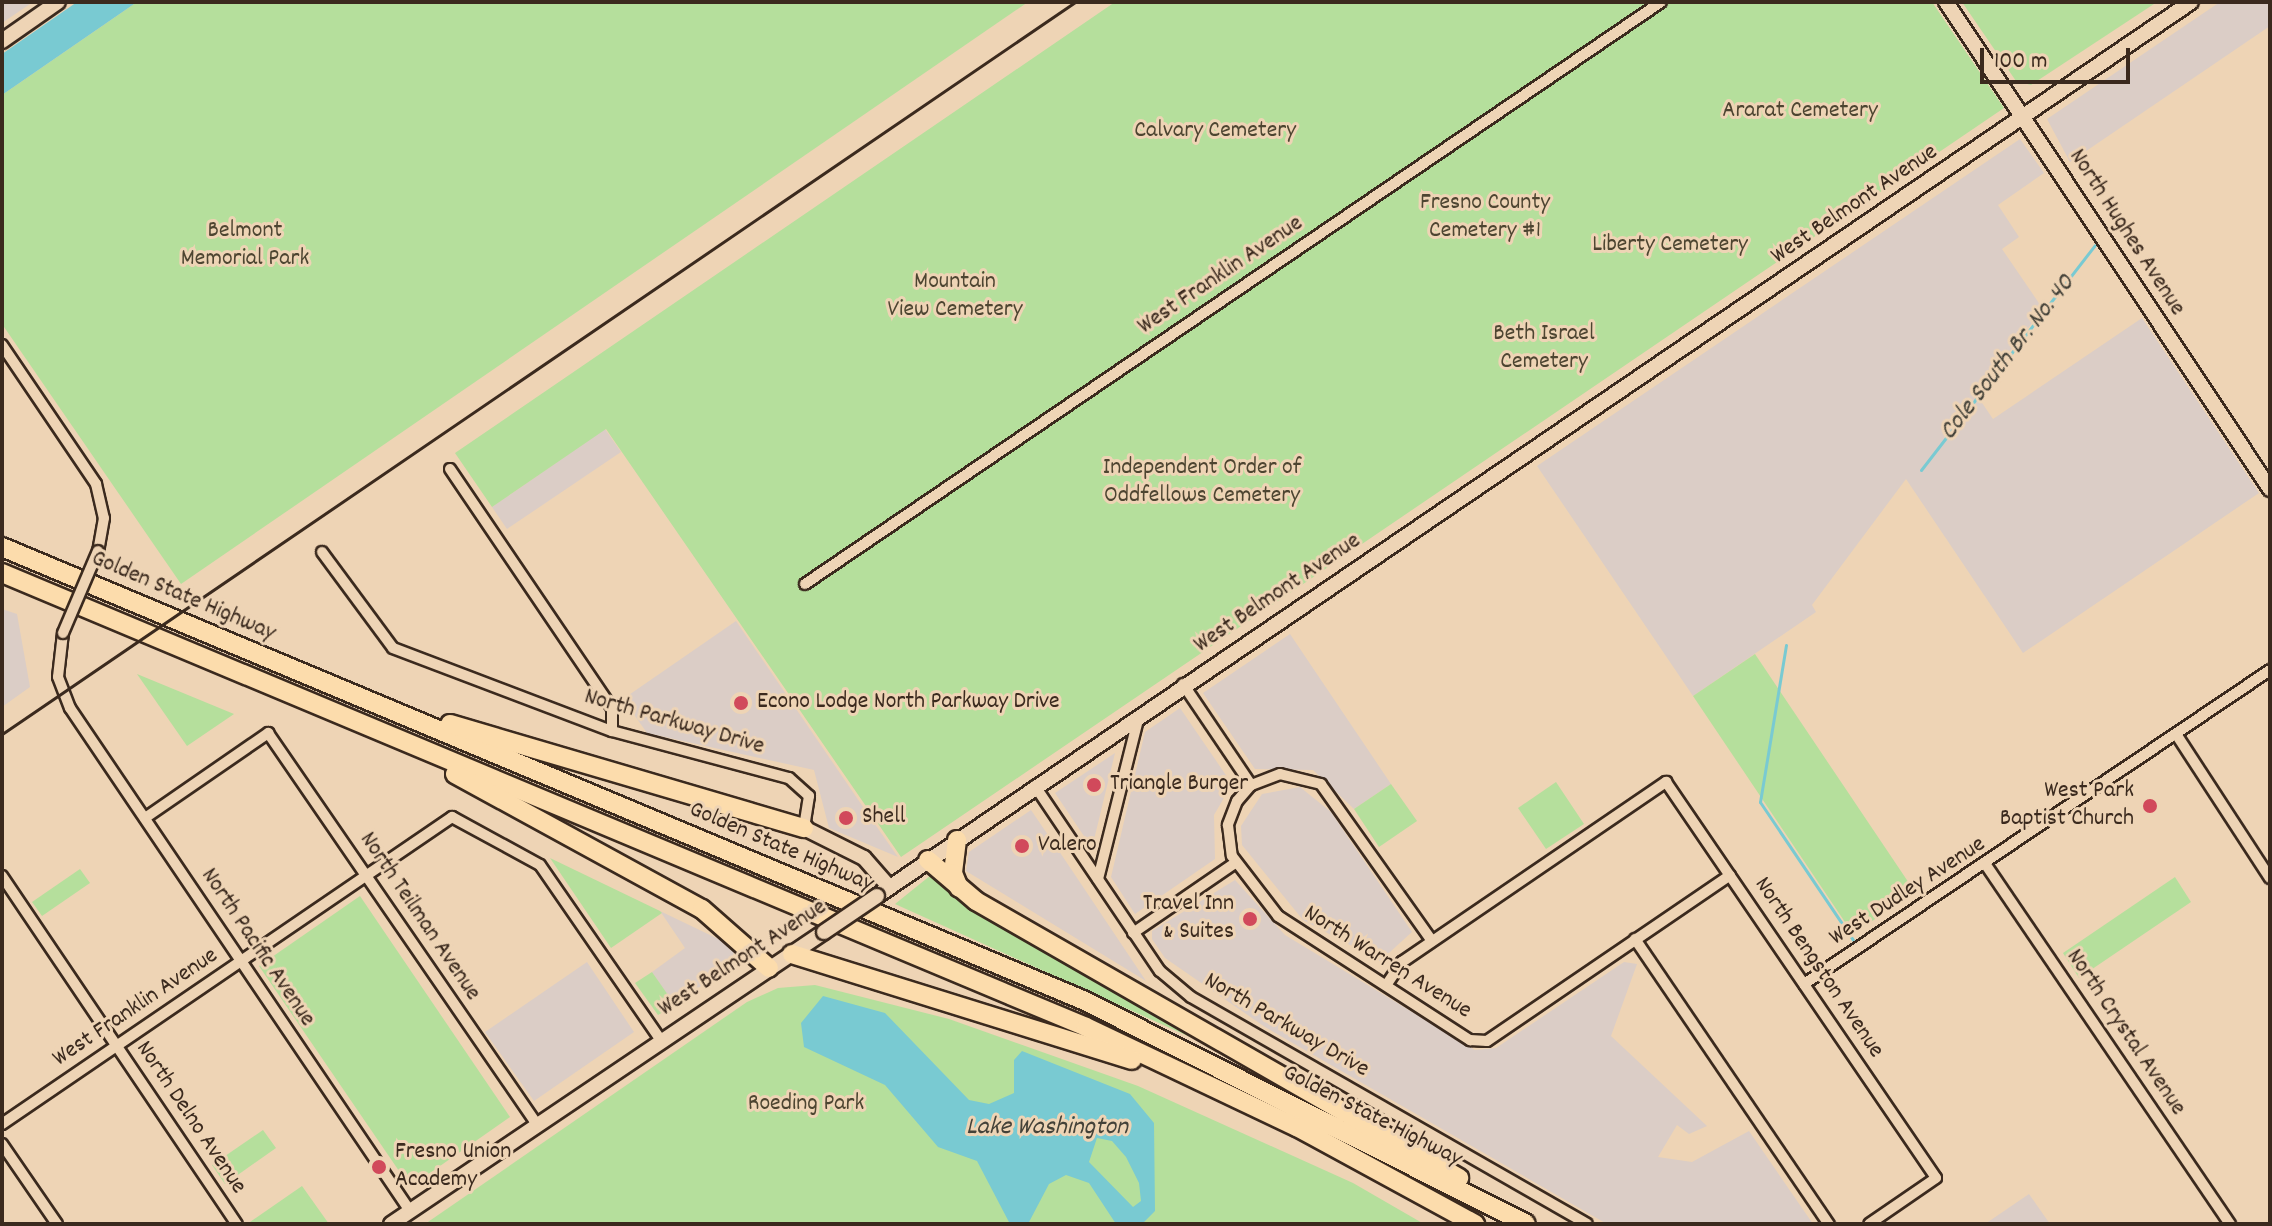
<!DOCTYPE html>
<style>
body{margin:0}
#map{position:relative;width:2272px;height:1226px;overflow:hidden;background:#eed4b5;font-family:Dekko,sans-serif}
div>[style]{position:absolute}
.built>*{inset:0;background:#dbcdc6}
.green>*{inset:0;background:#b5df9c}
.water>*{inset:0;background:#79cad2}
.stream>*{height:3px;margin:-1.5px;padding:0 1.5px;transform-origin:1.5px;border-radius:1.5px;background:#79cad2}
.roads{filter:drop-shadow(2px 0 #3b2a1e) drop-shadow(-2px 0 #3b2a1e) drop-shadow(0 2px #3b2a1e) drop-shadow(0 -2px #3b2a1e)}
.street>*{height:10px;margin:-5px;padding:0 5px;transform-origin:5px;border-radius:5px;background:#eed4b5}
.secondary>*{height:14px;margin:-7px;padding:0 7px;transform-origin:7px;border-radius:7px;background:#eed4b5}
.highway>*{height:18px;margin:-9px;padding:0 9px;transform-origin:9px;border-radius:9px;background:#fcdcac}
.rail>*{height:3px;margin:-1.5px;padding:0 1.5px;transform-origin:1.5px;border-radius:1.5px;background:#3b2a1e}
.bridges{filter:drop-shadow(2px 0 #3b2a1e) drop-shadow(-2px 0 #3b2a1e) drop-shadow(0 2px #3b2a1e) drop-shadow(0 -2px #3b2a1e)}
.street-bridge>*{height:10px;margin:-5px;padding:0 5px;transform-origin:5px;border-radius:5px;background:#eed4b5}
.secondary-bridge>*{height:14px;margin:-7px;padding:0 7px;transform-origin:7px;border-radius:7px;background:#eed4b5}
.dots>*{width:22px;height:22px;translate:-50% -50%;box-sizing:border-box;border:4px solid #eed4b5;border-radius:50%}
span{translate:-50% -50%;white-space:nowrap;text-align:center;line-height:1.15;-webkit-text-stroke:6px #eed4b5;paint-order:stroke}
.park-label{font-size:24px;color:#4d4531}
.street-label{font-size:24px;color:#3b2a1e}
.poi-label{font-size:24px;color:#3b2a1e}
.left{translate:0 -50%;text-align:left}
.right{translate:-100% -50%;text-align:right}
.water-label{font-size:26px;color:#444239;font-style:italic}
.frame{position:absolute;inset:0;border:4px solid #3b2a1e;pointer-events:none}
.scale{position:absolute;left:1980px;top:48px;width:150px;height:36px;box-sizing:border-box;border:4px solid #3b2a1e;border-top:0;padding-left:10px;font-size:24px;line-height:28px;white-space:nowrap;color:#3b2a1e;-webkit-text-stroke:6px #eed4b5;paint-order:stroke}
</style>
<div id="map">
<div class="built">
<i style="clip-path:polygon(2px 2px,33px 2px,2px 23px)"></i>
<i style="clip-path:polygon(2220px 2px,2270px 2px,2270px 26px,2070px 162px,2047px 119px)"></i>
<i style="clip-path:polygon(2020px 139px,2044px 173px,1998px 205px,2019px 237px,2002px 249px,2043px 309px,1976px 394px,1993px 419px,2142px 318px,2259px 493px,2023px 653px,1906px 479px,1812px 605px,1816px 612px,1693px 696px,1537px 466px)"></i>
<i style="clip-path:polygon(605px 429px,621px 452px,507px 529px,492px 507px)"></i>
<i style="clip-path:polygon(2px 609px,17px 614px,30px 687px,2px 707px)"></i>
<i style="clip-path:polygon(736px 621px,872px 820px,898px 857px,829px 828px,814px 770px,647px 733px,623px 699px)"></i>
<i style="clip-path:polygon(1290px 634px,1391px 784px,1354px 809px,1313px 770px,1255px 769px,1203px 693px)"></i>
<i style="clip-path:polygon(1180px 708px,1232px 784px,1214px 815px,1215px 859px,1135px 914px,1111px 877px,1145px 732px)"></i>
<i style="clip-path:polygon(1115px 753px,1100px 815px,1092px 848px,1055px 793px)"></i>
<i style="clip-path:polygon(1300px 787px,1331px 812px,1412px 932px,1380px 961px,1303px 920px,1242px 845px,1241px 826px,1262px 794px)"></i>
<i style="clip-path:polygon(1031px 810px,1063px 857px,1146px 981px,966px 871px,969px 852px)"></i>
<i style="clip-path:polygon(1235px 880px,1285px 935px,1475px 1050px,1496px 1048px,1624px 962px,1637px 964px,1611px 1036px,1707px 1126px,1689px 1134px,1677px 1125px,1658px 1157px,1692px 1162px,1749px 1131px,1813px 1224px,1607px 1224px,1265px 1027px,1165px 958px,1152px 939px,1152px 931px)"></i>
<i style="clip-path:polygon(660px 911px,735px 947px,731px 965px,674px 1005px,652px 972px,685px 948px)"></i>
<i style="clip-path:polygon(587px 962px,634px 1032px,534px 1101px,485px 1032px)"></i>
<i style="clip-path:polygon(2029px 1194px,2050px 1224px,1985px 1224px)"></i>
</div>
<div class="green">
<i style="clip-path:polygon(137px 2px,1028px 2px,181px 584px,2px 324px,2px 95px)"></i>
<i style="clip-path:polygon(1115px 2px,1932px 2px,2004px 108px,901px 857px,606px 429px,492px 507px,455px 453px)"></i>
<i style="clip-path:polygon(1962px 2px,2157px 2px,2031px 85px,2016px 81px)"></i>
<i style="clip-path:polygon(1755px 654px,1915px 892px,1853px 934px,1693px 696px)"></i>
<i style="clip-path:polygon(137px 674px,234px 714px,187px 746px)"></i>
<i style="clip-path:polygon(1556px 782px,1584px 824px,1546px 849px,1518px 808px)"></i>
<i style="clip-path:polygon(1391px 784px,1417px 821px,1379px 847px,1354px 809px)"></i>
<i style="clip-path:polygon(550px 858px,660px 911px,662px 913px,611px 948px)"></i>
<i style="clip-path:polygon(80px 869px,90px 883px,42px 916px,32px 902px)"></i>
<i style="clip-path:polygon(936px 871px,1217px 1038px,1210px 1046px,895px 904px)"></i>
<i style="clip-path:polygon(2175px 877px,2191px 902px,2079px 978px,2063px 953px)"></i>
<i style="clip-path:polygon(360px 896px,510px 1117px,410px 1187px,259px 966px)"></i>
<i style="clip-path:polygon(652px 972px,675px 1005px,658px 1015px,635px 983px)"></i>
<i style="clip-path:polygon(815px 985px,949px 1019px,1138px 1086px,1353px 1183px,1424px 1224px,425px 1224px,747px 1002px,778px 988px)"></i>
<i style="clip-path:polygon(263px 1130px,276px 1148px,225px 1184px,212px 1165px)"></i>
<i style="clip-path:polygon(302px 1186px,329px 1224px,252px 1224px,250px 1222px)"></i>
</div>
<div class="water">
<i style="clip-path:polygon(77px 2px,137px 2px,2px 95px,2px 54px)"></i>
<i style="clip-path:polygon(evenodd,823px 996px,885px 1013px,969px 1100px,989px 1104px,1014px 1093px,1014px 1060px,1022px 1051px,1130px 1094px,1154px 1123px,1155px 1211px,1142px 1224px,1116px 1224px,1089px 1183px,1066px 1175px,1049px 1184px,1028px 1224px,1010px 1224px,977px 1161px,938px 1147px,885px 1085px,804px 1047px,801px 1023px,823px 996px,1097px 1138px,1112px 1141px,1126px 1157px,1139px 1183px,1141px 1201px,1133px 1207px,1089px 1162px,1097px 1138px)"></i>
</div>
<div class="stream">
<i style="left:1921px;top:470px;width:284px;rotate:-52.3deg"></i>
<i style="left:1786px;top:645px;width:159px;rotate:99.4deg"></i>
<i style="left:1760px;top:802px;width:166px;rotate:56deg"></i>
</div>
<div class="roads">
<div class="street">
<i style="left:2px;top:345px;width:168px;rotate:55.9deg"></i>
<i style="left:96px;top:484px;width:35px;rotate:77deg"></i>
<i style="left:104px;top:518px;width:34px;rotate:100deg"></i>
<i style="left:450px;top:469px;width:289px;rotate:55.9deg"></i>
<i style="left:612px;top:708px;width:23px;rotate:90deg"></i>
<i style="left:322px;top:552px;width:119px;rotate:53.5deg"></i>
<i style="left:393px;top:648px;width:234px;rotate:20.8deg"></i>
<i style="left:612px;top:731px;width:183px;rotate:14.9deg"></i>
<i style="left:789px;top:778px;width:27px;rotate:42deg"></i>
<i style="left:809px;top:796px;width:32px;rotate:99deg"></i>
<i style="left:805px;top:584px;width:1035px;rotate:-34.21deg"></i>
<i style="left:63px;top:633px;width:44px;rotate:96.5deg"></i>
<i style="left:58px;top:677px;width:33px;rotate:69deg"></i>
<i style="left:70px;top:708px;width:607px;rotate:55.94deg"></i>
<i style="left:1183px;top:684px;width:122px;rotate:56deg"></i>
<i style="left:2176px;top:734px;width:172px;rotate:56.9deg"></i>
<i style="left:1035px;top:786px;width:223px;rotate:56deg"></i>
<i style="left:1160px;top:971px;width:40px;rotate:40deg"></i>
<i style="left:1191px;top:997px;width:456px;rotate:29.8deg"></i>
<i style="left:145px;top:818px;width:150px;rotate:-34.6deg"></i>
<i style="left:268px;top:733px;width:473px;rotate:55.5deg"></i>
<i style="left:1986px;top:865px;width:434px;rotate:55.8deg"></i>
<i style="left:2px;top:876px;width:420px;rotate:56deg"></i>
<i style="left:1098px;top:879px;width:168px;rotate:-75.9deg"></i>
<i style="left:1133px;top:933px;width:124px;rotate:-34.5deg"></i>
<i style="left:1635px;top:939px;width:345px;rotate:55.8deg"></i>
<i style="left:1432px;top:941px;width:192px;rotate:-125.3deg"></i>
<i style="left:1321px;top:784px;width:42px;rotate:-166.3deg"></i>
<i style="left:1280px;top:774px;width:31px;rotate:159deg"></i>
<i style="left:1251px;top:785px;width:21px;rotate:131deg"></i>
<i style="left:1237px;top:801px;width:26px;rotate:111deg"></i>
<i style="left:1228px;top:825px;width:31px;rotate:83deg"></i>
<i style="left:1232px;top:856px;width:76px;rotate:52.5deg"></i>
<i style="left:1278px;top:916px;width:229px;rotate:32.9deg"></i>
<i style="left:1470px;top:1040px;width:17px;rotate:3deg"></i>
<i style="left:1487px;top:1041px;width:294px;rotate:-34.3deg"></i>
<i style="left:1387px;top:984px;width:27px;rotate:-56deg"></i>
<i style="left:1402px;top:962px;width:320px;rotate:-34.3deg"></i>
<i style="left:1666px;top:782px;width:479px;rotate:55.7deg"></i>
<i style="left:1936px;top:1178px;width:81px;rotate:145.5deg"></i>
<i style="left:1804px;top:984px;width:562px;rotate:-33.97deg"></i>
<i style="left:2px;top:1124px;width:545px;rotate:-34.3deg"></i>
<i style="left:452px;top:817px;width:100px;rotate:28.6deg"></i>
<i style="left:540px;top:865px;width:211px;rotate:55.4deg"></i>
<i style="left:2px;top:1144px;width:97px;rotate:55.5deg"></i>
</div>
<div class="secondary">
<i style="left:1946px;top:2px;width:585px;rotate:56.36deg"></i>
<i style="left:2px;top:41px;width:68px;rotate:-34.9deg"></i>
<i style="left:804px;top:828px;width:67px;rotate:26.6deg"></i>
<i style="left:864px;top:858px;width:38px;rotate:49deg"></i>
<i style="left:877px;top:896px;width:1589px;rotate:-34.23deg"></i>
<i style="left:391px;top:1224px;width:522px;rotate:-33.99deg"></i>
</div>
<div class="highway">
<i style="left:2px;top:547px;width:1172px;rotate:22.74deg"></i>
<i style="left:1083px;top:1000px;width:496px;rotate:26.8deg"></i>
<i style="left:2px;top:573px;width:1175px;rotate:22.72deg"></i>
<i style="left:1086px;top:1027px;width:233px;rotate:25.4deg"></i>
<i style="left:1297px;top:1127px;width:203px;rotate:28.6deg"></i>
<i style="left:450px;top:724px;width:369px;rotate:16.4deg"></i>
<i style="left:455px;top:774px;width:281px;rotate:28.7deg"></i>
<i style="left:702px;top:909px;width:89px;rotate:41.4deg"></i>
<i style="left:957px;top:840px;width:33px;rotate:97deg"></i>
<i style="left:953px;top:873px;width:16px;rotate:68deg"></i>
<i style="left:928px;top:860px;width:63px;rotate:40.5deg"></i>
<i style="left:976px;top:901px;width:557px;rotate:29.83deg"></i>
<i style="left:792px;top:954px;width:356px;rotate:17.3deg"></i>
</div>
</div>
<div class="rail">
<i style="left:2px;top:734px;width:1299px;rotate:-34.3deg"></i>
</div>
<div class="bridges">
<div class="street-bridge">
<i style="left:63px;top:633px;width:89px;rotate:-66.9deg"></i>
</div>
<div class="secondary-bridge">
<i style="left:824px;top:932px;width:64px;rotate:-34.2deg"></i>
</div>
</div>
<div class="dots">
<i style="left:741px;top:703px;background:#d1495b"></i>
<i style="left:1094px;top:785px;background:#d1495b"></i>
<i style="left:2150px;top:806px;background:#d1495b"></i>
<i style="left:846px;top:818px;background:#d1495b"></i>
<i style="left:1022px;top:846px;background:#d1495b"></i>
<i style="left:1250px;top:919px;background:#d1495b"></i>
<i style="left:379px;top:1167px;background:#d1495b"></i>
</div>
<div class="park-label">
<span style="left:1800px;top:112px">Ararat Cemetery</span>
<span style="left:1215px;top:132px">Calvary Cemetery</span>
<span style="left:1485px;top:218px">Fresno County<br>Cemetery #1</span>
<span style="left:245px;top:246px">Belmont<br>Memorial Park</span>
<span style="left:1670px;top:246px">Liberty Cemetery</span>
<span style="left:955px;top:297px">Mountain<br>View Cemetery</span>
<span style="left:1544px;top:349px">Beth Israel<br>Cemetery</span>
<span style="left:1202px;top:483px">Independent Order of<br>Oddfellows Cemetery</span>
<span style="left:806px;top:1105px">Roeding Park</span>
</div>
<div class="street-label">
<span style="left:1855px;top:205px;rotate:-34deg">West Belmont Avenue</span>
<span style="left:2126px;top:233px;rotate:57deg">North Hughes Avenue</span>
<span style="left:1221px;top:276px;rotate:-34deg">West Franklin Avenue</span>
<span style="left:1278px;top:594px;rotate:-34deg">West Belmont Avenue</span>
<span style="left:183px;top:597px;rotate:23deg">Golden State Highway</span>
<span style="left:674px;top:723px;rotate:16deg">North Parkway Drive</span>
<span style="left:781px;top:848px;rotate:23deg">Golden State Highway</span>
<span style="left:1908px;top:892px;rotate:-33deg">West Dudley Avenue</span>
<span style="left:419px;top:917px;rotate:56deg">North Teilman Avenue</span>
<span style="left:257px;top:948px;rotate:56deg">North Pacific Avenue</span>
<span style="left:743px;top:959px;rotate:-33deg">West Belmont Avenue</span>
<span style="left:1387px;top:963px;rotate:32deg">North Warren Avenue</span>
<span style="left:1818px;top:968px;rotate:56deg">North Bengston Avenue</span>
<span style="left:136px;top:1008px;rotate:-34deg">West Franklin Avenue</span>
<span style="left:1286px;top:1026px;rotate:30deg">North Parkway Drive</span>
<span style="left:2125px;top:1033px;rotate:56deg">North Crystal Avenue</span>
<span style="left:1372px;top:1117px;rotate:27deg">Golden State Highway</span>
<span style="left:190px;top:1118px;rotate:56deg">North Delno Avenue</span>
</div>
<div class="poi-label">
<span class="left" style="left:757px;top:703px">Econo Lodge North Parkway Drive</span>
<span class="left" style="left:1110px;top:785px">Triangle Burger</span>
<span class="right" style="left:2134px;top:806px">West Park<br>Baptist Church</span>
<span class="left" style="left:862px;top:818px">Shell</span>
<span class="left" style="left:1038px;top:846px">Valero</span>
<span class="right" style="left:1234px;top:919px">Travel Inn<br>&amp; Suites</span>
<span class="left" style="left:395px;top:1167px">Fresno Union<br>Academy</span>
</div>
<div class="water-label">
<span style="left:2008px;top:358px;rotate:-52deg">Cole South Br. No. 40</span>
<span style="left:1047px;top:1128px">Lake Washington</span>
</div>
<div class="frame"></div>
<div class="scale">100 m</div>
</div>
